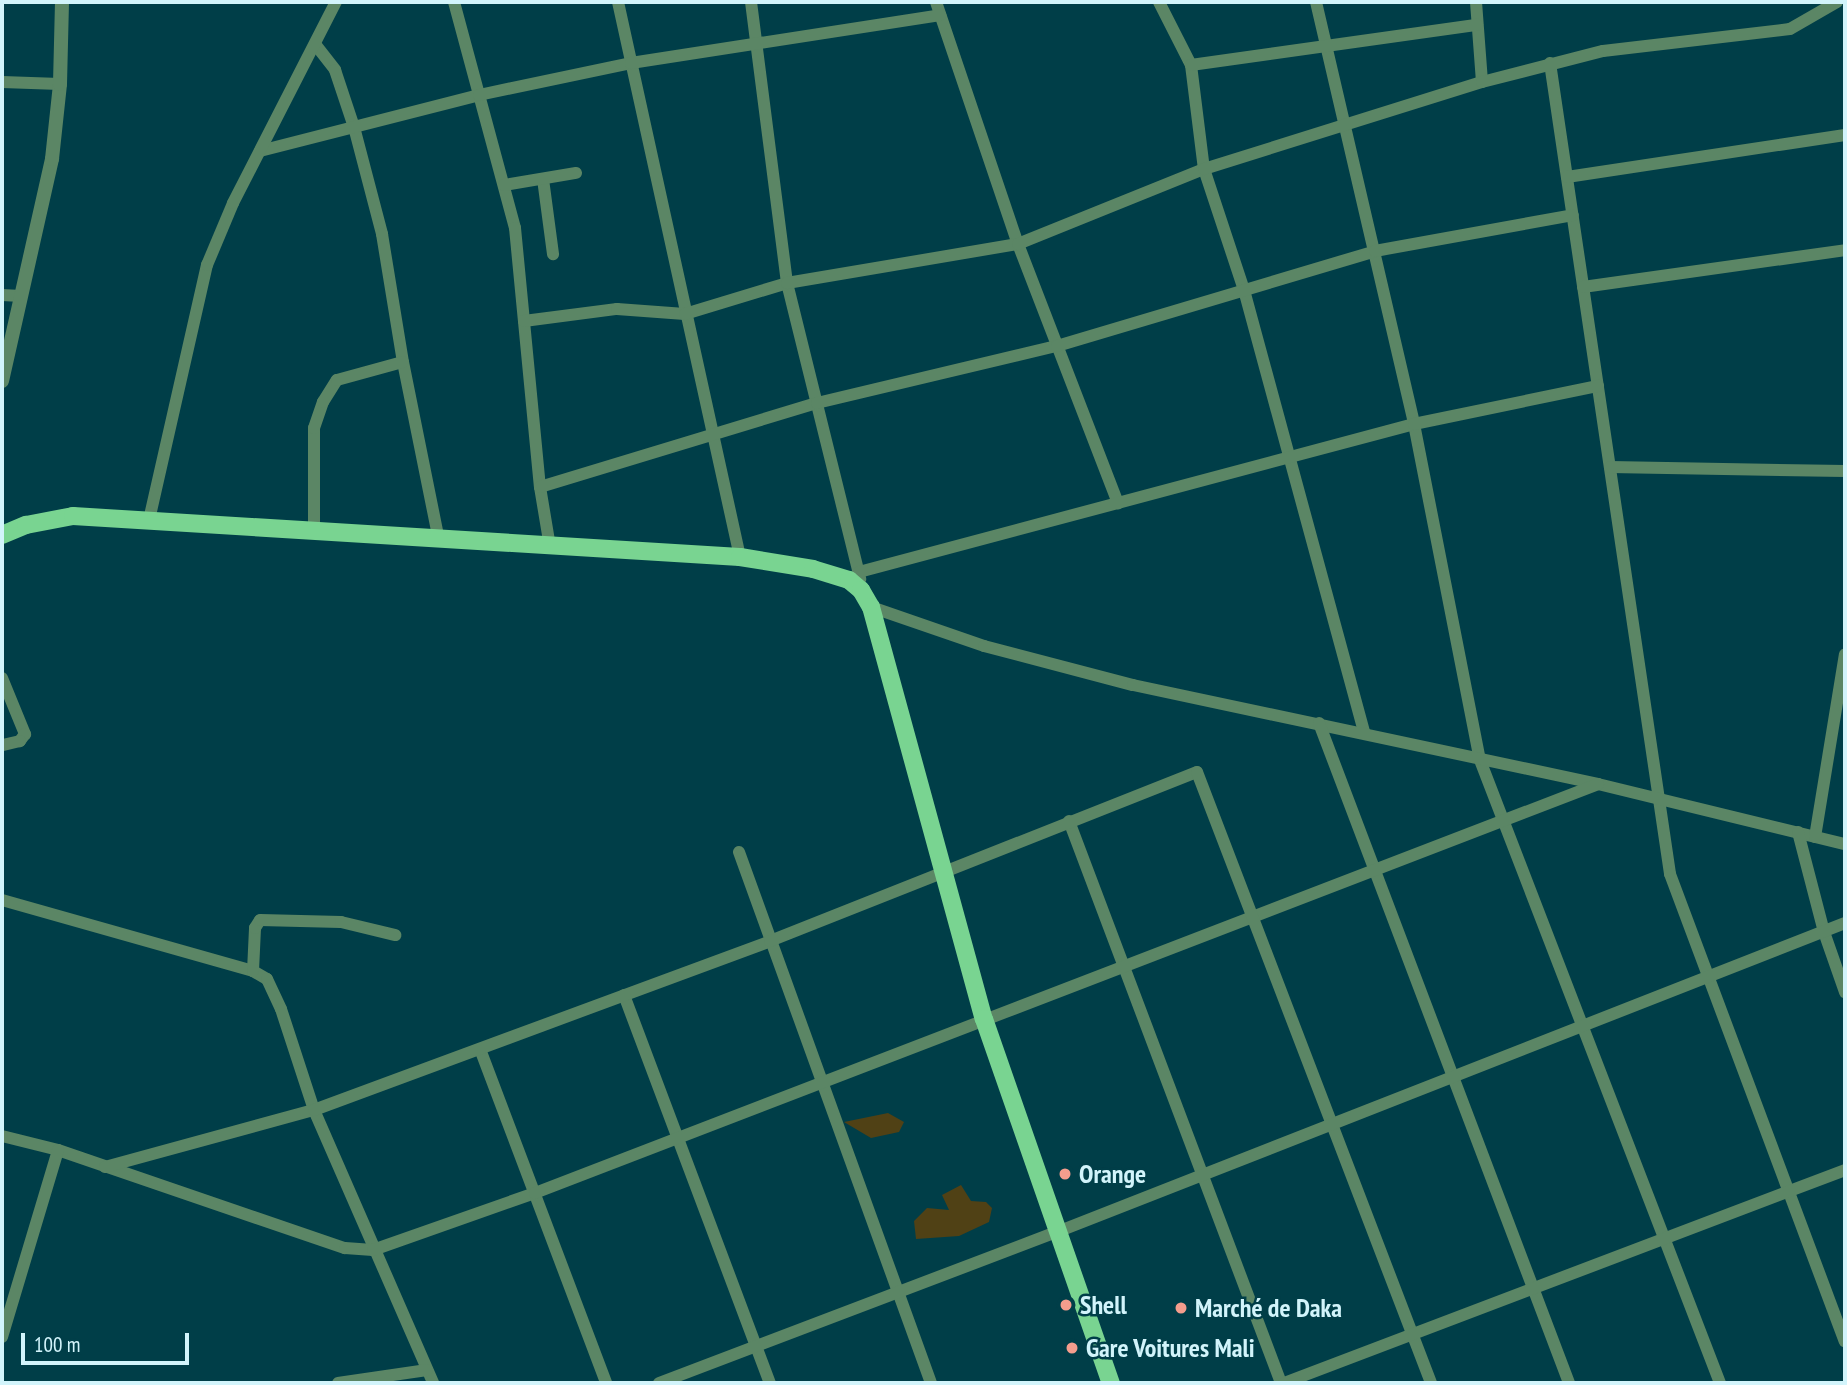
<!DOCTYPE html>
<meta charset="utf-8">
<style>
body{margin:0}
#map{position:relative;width:1847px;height:1385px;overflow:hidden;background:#003e48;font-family:"PT Sans Narrow",sans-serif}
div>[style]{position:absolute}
.green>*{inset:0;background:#504115}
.minor>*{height:12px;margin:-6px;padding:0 6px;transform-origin:6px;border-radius:6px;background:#5b8665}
.tertiary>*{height:14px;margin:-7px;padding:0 7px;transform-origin:7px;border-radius:7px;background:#5b8665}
.primary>*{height:18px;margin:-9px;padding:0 9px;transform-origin:9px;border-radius:9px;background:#79d491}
.dots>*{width:19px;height:19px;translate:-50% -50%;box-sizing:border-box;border:4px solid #003e48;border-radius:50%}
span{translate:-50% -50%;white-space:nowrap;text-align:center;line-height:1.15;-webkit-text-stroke:5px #003e48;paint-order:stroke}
.poi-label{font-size:26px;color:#d2f4fb;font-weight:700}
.left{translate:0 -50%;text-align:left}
.frame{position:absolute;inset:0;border:4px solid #d2f4fb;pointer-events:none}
.scale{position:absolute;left:21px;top:1333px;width:168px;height:32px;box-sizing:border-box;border:4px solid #d2f4fb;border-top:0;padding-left:9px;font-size:21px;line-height:24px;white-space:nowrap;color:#d2f4fb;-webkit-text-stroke:5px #003e48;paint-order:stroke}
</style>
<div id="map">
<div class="green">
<i style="clip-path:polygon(888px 1113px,904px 1122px,899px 1132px,871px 1138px,844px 1122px)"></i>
<i style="clip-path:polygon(961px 1185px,971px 1201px,986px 1202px,992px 1208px,989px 1222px,959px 1236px,916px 1239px,914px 1221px,927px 1208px,949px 1210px,942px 1195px)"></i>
</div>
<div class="minor">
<i style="left:454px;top:2px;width:234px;rotate:74.9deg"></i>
<i style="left:515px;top:228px;width:260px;rotate:84.5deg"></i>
<i style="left:540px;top:487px;width:61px;rotate:80.5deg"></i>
<i style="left:618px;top:2px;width:568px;rotate:77.6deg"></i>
<i style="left:751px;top:2px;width:283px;rotate:82.7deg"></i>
<i style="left:787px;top:283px;width:305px;rotate:76.1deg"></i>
<i style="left:936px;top:2px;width:256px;rotate:71.3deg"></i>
<i style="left:1018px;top:244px;width:278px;rotate:68.9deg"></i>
<i style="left:1159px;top:2px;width:71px;rotate:63.1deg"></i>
<i style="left:1191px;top:65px;width:105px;rotate:82.9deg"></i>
<i style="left:1204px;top:169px;width:127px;rotate:71.7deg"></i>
<i style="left:1244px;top:290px;width:459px;rotate:74.8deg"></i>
<i style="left:1316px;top:2px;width:433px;rotate:76.9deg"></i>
<i style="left:1414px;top:424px;width:342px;rotate:78.9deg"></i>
<i style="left:1480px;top:760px;width:668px;rotate:68.93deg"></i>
<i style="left:1476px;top:2px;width:80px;rotate:85.7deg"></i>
<i style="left:315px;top:44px;width:33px;rotate:52deg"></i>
<i style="left:335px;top:70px;width:60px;rotate:71.6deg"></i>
<i style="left:354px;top:127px;width:111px;rotate:75.3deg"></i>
<i style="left:382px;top:234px;width:130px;rotate:80.7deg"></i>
<i style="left:403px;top:362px;width:182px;rotate:78.6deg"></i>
<i style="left:1550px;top:63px;width:820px;rotate:81.58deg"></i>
<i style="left:1670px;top:874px;width:499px;rotate:69.5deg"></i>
<i style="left:1191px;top:65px;width:289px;rotate:-8deg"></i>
<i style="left:2px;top:82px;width:58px;rotate:2deg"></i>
<i style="left:260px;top:151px;width:226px;rotate:-14.3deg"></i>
<i style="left:479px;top:95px;width:155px;rotate:-11.9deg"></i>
<i style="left:631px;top:63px;width:313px;rotate:-8.8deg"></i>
<i style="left:1567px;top:177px;width:281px;rotate:-8.6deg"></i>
<i style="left:543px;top:179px;width:76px;rotate:82.4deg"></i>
<i style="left:504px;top:185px;width:73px;rotate:-9.5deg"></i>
<i style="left:1583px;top:287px;width:265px;rotate:-8deg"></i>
<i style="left:2px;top:295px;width:19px;rotate:3deg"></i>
<i style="left:524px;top:321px;width:94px;rotate:-7.4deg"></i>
<i style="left:617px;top:309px;width:68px;rotate:4.2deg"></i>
<i style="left:685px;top:314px;width:107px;rotate:-16.9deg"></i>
<i style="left:787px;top:283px;width:234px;rotate:-9.6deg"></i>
<i style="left:1018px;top:244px;width:201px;rotate:-22deg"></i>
<i style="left:1204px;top:169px;width:291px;rotate:-17.4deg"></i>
<i style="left:1482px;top:82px;width:125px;rotate:-14.4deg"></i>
<i style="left:1603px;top:51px;width:188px;rotate:-6.7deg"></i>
<i style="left:1790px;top:29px;width:54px;rotate:-29.9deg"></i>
<i style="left:1610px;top:467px;width:235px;rotate:1deg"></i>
<i style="left:540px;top:487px;width:289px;rotate:-16.9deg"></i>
<i style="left:817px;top:403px;width:247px;rotate:-13.4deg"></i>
<i style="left:1057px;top:346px;width:332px;rotate:-16.6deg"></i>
<i style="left:1375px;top:251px;width:201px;rotate:-10.3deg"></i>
<i style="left:149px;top:520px;width:262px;rotate:-77.2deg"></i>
<i style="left:207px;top:265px;width:67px;rotate:-67.2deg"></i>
<i style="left:233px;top:203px;width:226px;rotate:-62.9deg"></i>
<i style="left:314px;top:532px;width:104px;rotate:-90deg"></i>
<i style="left:314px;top:428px;width:28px;rotate:-71deg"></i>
<i style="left:323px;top:402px;width:26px;rotate:-58deg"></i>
<i style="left:337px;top:380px;width:68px;rotate:-15.3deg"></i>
<i style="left:859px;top:572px;width:574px;rotate:-14.93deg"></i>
<i style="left:1414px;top:424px;width:188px;rotate:-11.7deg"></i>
<i style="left:871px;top:607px;width:120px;rotate:19deg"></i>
<i style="left:984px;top:646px;width:154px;rotate:14.7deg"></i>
<i style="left:1133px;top:685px;width:475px;rotate:12deg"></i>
<i style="left:1598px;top:784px;width:254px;rotate:13.7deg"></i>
<i style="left:2px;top:678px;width:61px;rotate:67.7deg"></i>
<i style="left:25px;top:734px;width:9px;rotate:126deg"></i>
<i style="left:20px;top:741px;width:18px;rotate:167deg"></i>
<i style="left:1319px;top:723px;width:706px;rotate:69.25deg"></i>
<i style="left:1069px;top:821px;width:601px;rotate:69.33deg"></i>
<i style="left:1798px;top:832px;width:103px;rotate:75.4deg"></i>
<i style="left:1824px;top:932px;width:64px;rotate:70.7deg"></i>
<i style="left:1815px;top:837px;width:185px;rotate:-80.7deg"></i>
<i style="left:739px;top:852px;width:565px;rotate:70.12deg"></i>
<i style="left:2px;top:900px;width:261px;rotate:15.8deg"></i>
<i style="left:253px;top:971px;width:16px;rotate:30deg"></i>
<i style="left:267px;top:979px;width:33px;rotate:65deg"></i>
<i style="left:281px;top:1009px;width:106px;rotate:71.9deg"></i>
<i style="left:314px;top:1110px;width:298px;rotate:66.4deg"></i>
<i style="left:253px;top:971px;width:43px;rotate:-87.3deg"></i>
<i style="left:255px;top:928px;width:9px;rotate:-58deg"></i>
<i style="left:260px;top:920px;width:81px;rotate:1.4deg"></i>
<i style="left:341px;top:922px;width:56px;rotate:13.5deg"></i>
<i style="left:624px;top:995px;width:415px;rotate:69.4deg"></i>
<i style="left:480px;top:1049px;width:357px;rotate:69.3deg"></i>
<i style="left:2px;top:1136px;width:58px;rotate:14deg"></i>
<i style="left:58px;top:1150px;width:303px;rotate:18.9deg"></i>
<i style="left:345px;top:1248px;width:28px;rotate:4deg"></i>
<i style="left:373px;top:1250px;width:172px;rotate:-19.4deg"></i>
<i style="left:535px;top:1193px;width:1139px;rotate:-21.04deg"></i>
<i style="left:105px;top:1167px;width:217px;rotate:-15.3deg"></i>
<i style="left:314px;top:1110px;width:486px;rotate:-20.3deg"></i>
<i style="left:770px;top:941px;width:459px;rotate:-21.6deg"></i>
<i style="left:1197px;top:772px;width:654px;rotate:69.04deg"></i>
<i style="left:2px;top:1337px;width:195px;rotate:-73.3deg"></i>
<i style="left:338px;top:1383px;width:90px;rotate:-8.3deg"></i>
<i style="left:659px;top:1383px;width:426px;rotate:-20.8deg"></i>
<i style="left:1057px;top:1232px;width:846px;rotate:-21.41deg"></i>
<i style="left:1284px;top:1383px;width:600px;rotate:-20.79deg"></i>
</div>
<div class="tertiary">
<i style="left:2px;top:381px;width:228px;rotate:-77.3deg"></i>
<i style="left:52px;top:159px;width:75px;rotate:-83.9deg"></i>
<i style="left:60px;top:84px;width:82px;rotate:-88.6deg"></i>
</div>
<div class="primary">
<i style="left:2px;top:535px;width:26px;rotate:-23deg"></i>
<i style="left:26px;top:525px;width:48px;rotate:-10.8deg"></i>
<i style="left:73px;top:516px;width:668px;rotate:3.52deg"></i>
<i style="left:740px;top:557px;width:74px;rotate:9.3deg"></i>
<i style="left:813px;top:569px;width:38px;rotate:17deg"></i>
<i style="left:849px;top:580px;width:16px;rotate:40deg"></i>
<i style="left:861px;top:590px;width:20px;rotate:60deg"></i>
<i style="left:871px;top:607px;width:427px;rotate:74.7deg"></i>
<i style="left:984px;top:1019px;width:386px;rotate:70.8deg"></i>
</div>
<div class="dots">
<i style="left:1065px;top:1174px;background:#f49d8d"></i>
<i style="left:1066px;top:1305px;background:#f49d8d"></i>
<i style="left:1181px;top:1308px;background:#f49d8d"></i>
<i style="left:1072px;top:1348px;background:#f49d8d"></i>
</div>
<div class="poi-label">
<span class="left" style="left:1079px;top:1174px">Orange</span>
<span class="left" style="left:1080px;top:1305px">Shell</span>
<span class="left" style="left:1195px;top:1308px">Marché de Daka</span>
<span class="left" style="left:1086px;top:1348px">Gare Voitures Mali</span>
</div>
<div class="frame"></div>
<div class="scale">100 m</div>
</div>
